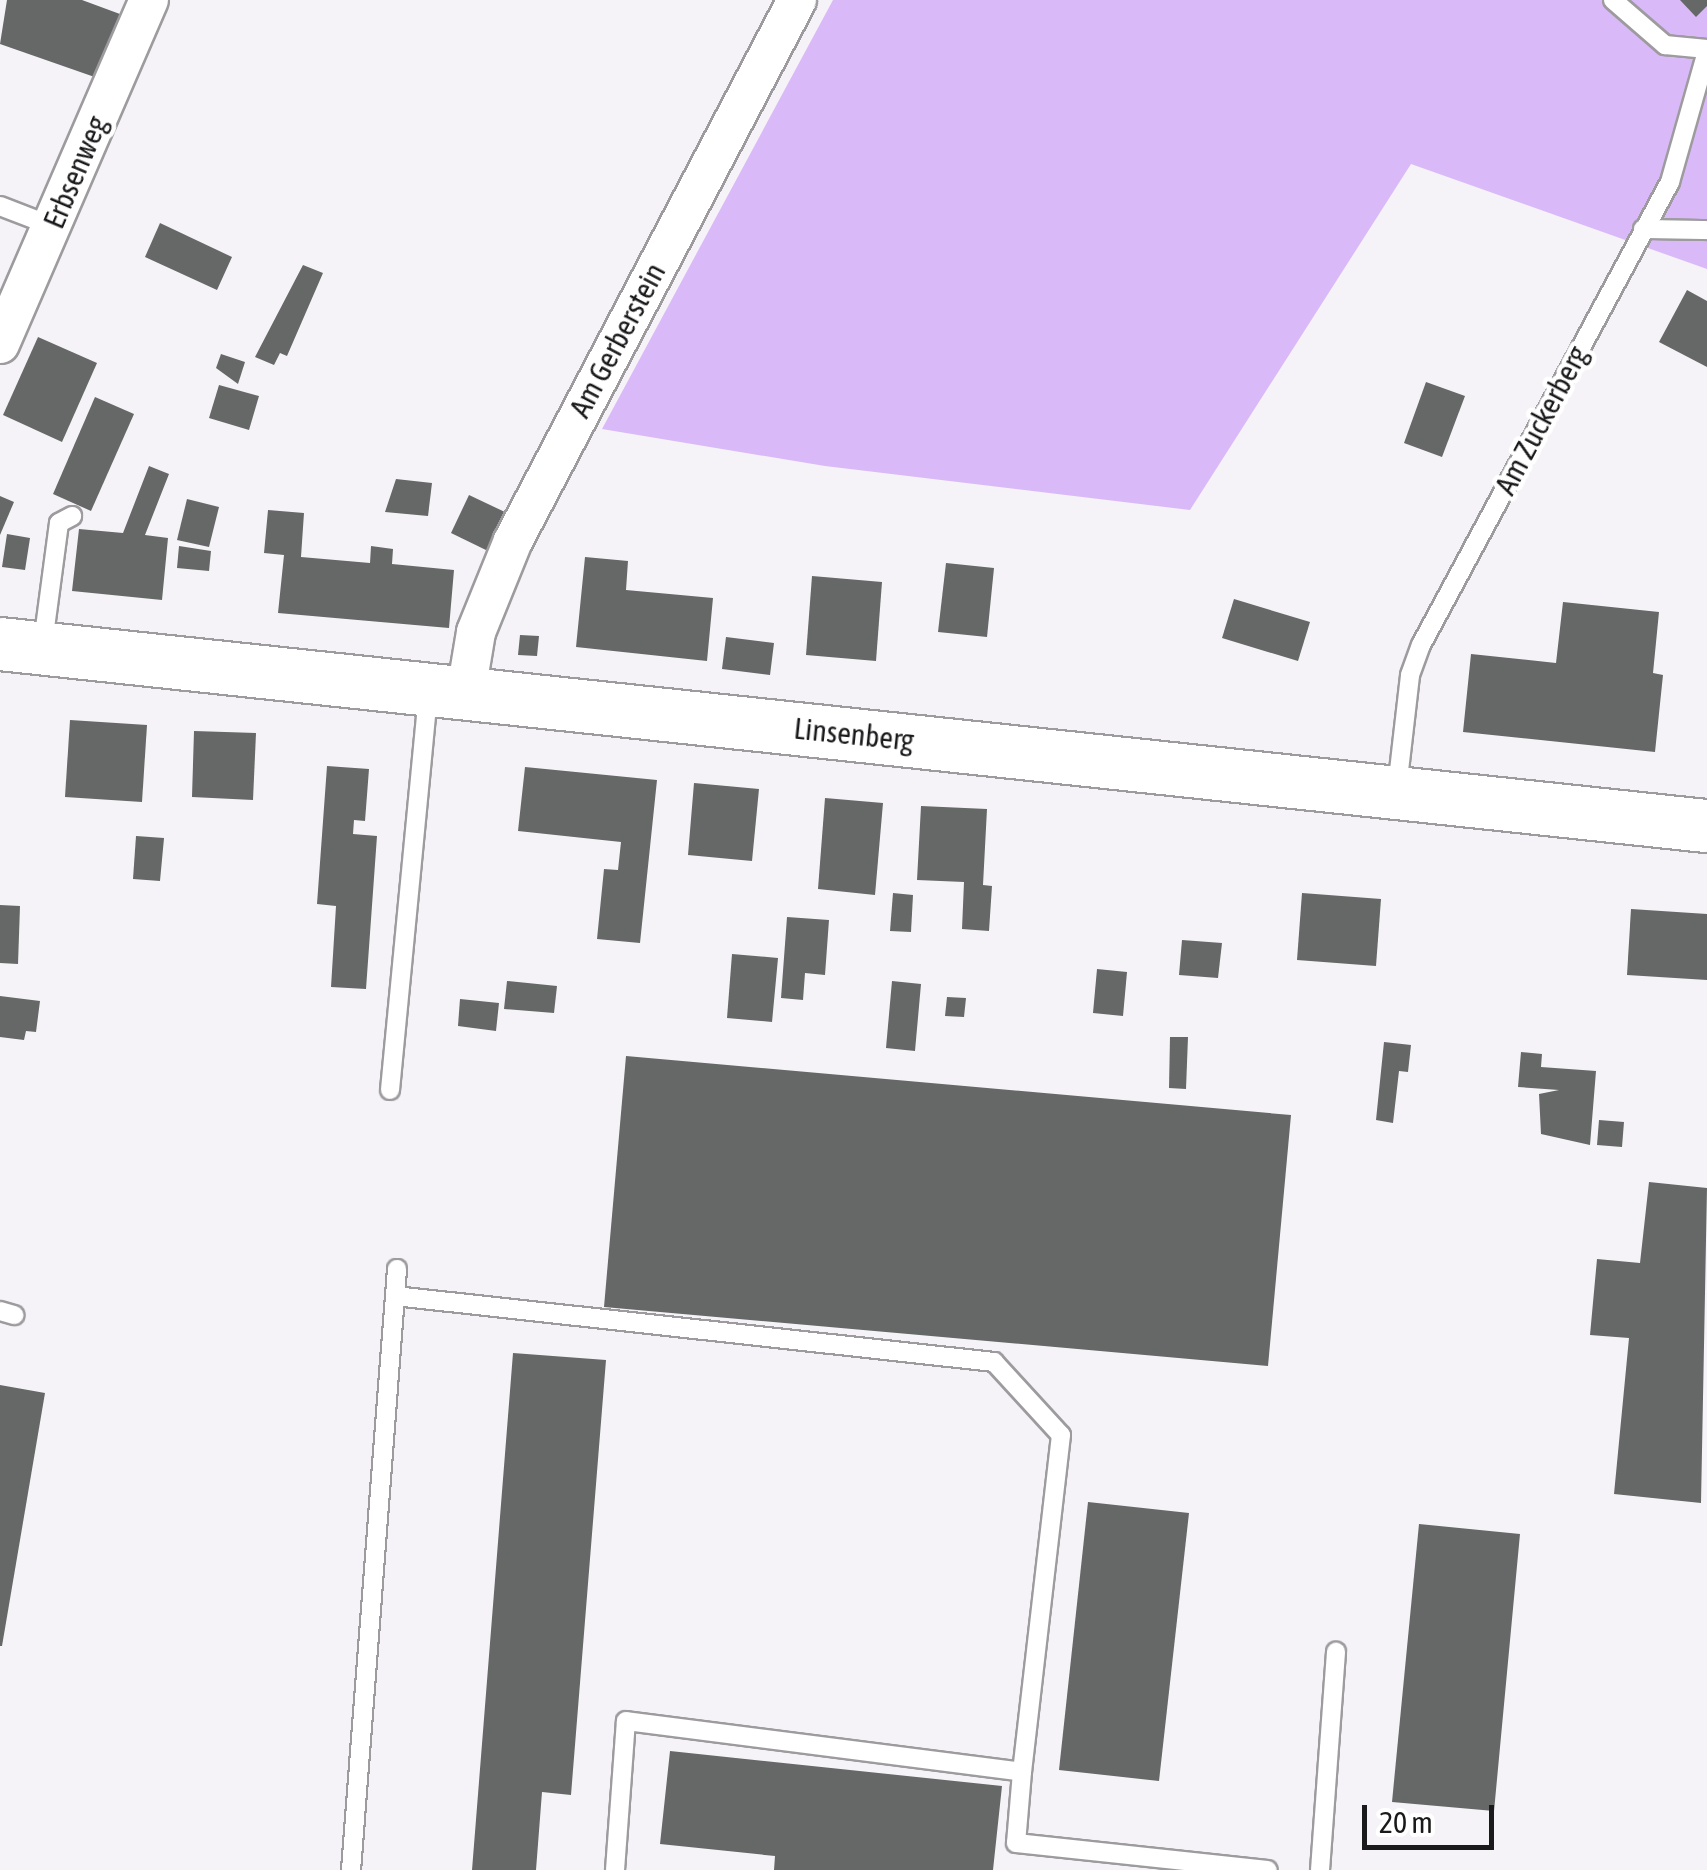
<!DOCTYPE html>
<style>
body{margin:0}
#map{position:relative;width:1707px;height:1870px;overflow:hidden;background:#f5f3f7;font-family:"Asap Condensed",sans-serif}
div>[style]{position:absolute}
.green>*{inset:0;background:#dab9f8}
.building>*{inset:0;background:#656866}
.roads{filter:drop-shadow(2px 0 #9d9b9e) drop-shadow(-2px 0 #9d9b9e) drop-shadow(0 2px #9d9b9e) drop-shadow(0 -2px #9d9b9e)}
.lane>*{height:18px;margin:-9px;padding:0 9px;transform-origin:9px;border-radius:9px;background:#fff}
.street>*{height:38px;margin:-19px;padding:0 19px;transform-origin:19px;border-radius:19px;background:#fff}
.secondary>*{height:52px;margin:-26px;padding:0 26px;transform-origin:26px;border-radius:26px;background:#fff}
span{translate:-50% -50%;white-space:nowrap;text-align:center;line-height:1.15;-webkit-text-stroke:9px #fff;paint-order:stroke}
.street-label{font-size:30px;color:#1a191b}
.scale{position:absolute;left:1362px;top:1805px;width:132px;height:45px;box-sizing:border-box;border:5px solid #1a191b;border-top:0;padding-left:12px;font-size:30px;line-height:35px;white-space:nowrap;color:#1a191b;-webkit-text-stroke:8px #fff;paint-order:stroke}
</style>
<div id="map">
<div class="green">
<i style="clip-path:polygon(833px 0,1707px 0,1707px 269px,1411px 164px,1190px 510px,825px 466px,602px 429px)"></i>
</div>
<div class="building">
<i style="clip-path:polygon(7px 0,82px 0,128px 17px,106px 81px,0 44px)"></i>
<i style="clip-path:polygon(1680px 0,1707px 0,1707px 6px,1696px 17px)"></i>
<i style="clip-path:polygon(160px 223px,232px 257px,217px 290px,145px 257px)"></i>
<i style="clip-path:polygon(303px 265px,323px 273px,287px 356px,280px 353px,274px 365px,255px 357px)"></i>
<i style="clip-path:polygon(1687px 290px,1707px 301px,1707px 367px,1659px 342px)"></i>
<i style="clip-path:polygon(38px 337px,97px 363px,62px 442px,3px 415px)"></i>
<i style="clip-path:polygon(221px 354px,245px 362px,238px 384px,216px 368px)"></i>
<i style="clip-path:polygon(1426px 382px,1465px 396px,1442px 457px,1404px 443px)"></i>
<i style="clip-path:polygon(219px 385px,259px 396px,249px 430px,209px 418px)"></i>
<i style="clip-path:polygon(95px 397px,134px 414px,91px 511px,53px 494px)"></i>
<i style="clip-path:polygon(149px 466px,169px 474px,145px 535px,168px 538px,162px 600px,72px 591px,79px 529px,123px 533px)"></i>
<i style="clip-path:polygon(396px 479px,432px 483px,428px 516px,385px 512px)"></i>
<i style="clip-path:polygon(469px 495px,507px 513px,488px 551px,451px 533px)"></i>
<i style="clip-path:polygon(0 496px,14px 502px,0 535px)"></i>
<i style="clip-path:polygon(187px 499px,219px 507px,209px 547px,177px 540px)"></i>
<i style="clip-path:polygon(268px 510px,304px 513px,301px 557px,370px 563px,371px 546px,393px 549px,392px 564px,454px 570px,449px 628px,278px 613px,284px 555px,264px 553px)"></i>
<i style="clip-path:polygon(7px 534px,30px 538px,25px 570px,2px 567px)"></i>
<i style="clip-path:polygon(179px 546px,211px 551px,209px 571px,177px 568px)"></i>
<i style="clip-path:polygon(585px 557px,628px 561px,626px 590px,713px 598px,707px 661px,576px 647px)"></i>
<i style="clip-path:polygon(946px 563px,994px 568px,987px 637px,938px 632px)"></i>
<i style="clip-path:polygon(812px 576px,882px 582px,876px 661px,806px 655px)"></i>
<i style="clip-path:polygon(1234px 599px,1310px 622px,1298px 661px,1222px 638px)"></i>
<i style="clip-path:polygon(1563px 602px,1659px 612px,1653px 673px,1663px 675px,1655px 752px,1463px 732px,1471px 654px,1556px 663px)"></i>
<i style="clip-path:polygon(520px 635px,539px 636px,537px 656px,518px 655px)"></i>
<i style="clip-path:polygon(726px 637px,774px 643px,770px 675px,722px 669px)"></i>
<i style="clip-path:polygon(70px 720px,147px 725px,142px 802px,65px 797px)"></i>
<i style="clip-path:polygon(194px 731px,256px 733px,253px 800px,192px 797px)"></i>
<i style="clip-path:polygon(327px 766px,369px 769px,365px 821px,354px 820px,353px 834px,377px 836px,366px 989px,331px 987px,336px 906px,317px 904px)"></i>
<i style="clip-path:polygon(525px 767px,657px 780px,640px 943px,597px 939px,604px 869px,618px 870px,621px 842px,518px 831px)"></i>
<i style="clip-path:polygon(694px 783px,759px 789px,752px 861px,688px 855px)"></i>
<i style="clip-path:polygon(825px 798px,883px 803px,875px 895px,818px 889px)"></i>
<i style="clip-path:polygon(921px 806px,987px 809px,983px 885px,992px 886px,989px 931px,962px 929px,964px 882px,917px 880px)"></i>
<i style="clip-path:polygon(136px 836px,164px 838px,160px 881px,133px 879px)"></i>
<i style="clip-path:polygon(893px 893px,913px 895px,911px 932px,890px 931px)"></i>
<i style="clip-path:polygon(1302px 893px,1381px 899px,1376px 966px,1297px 960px)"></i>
<i style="clip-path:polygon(0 905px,20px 906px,18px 964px,0 963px)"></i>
<i style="clip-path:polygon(1631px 909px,1707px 914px,1707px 980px,1627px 975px)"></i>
<i style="clip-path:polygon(787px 917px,829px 920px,825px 975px,805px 973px,803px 1000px,781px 998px)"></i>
<i style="clip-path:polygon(1182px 940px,1222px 943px,1218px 978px,1179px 975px)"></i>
<i style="clip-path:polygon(732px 954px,778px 958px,772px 1022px,727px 1018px)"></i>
<i style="clip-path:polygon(1097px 969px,1127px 972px,1123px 1016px,1093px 1013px)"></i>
<i style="clip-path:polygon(507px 981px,557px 986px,554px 1013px,504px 1009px)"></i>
<i style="clip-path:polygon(892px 981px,921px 984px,915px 1051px,886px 1048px)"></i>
<i style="clip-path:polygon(0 996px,40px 1001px,36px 1032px,26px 1031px,24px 1040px,0 1037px)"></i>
<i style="clip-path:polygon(947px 997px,966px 998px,964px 1017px,945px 1016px)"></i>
<i style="clip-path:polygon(460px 999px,499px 1003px,496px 1031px,458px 1026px)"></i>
<i style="clip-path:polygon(1170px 1037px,1188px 1037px,1186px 1089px,1169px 1088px)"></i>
<i style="clip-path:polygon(1384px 1042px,1411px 1045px,1408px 1072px,1399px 1071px,1393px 1123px,1376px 1120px)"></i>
<i style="clip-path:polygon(1521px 1052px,1542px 1054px,1541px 1067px,1596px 1071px,1590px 1145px,1541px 1134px,1539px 1094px,1559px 1090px,1518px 1087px)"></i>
<i style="clip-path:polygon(626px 1056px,1291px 1115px,1268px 1366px,604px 1307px)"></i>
<i style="clip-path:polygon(1599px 1120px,1624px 1122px,1622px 1147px,1597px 1145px)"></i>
<i style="clip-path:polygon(1649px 1182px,1707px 1188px,1701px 1503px,1614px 1494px,1629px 1338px,1590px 1335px,1597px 1259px,1640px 1263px)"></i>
<i style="clip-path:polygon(513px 1353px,606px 1360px,571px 1795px,542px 1792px,536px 1870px,472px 1870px)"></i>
<i style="clip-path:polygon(0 1385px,45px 1393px,2px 1646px,0 1646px)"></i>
<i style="clip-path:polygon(1088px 1502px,1189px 1513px,1159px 1781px,1059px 1770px)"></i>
<i style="clip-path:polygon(1419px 1524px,1520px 1534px,1494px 1811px,1392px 1802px)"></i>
<i style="clip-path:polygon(670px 1751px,1002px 1786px,993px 1870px,774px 1870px,775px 1856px,660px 1844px)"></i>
</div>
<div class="roads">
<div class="lane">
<i style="left:1613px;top:0;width:69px;rotate:40.9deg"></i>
<i style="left:1665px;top:45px;width:42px;rotate:5.4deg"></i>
<i style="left:0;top:206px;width:56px;rotate:21deg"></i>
<i style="left:1643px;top:229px;width:64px;rotate:0.9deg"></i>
<i style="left:43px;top:643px;width:121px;rotate:-82.4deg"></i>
<i style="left:59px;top:523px;width:15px;rotate:-28deg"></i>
<i style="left:1397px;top:788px;width:114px;rotate:-83.4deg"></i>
<i style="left:1410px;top:675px;width:32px;rotate:-70deg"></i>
<i style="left:1421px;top:645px;width:526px;rotate:-61.73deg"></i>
<i style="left:1670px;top:182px;width:136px;rotate:-74.2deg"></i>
<i style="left:390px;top:1090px;width:400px;rotate:-84.5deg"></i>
<i style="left:395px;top:1296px;width:603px;rotate:6.29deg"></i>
<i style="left:994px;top:1362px;width:99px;rotate:47.5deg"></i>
<i style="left:1061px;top:1435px;width:339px;rotate:96.6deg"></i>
<i style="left:0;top:1311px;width:15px;rotate:16deg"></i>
<i style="left:351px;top:1870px;width:603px;rotate:-85.62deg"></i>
<i style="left:615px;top:1870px;width:149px;rotate:-85.8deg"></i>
<i style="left:626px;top:1721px;width:399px;rotate:7.3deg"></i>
<i style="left:1022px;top:1772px;width:71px;rotate:94.8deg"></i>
<i style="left:1016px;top:1843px;width:253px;rotate:6.1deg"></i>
<i style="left:1320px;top:1870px;width:219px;rotate:-85.8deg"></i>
</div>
<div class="street">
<i style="left:0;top:344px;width:375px;rotate:-66.6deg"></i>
<i style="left:466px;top:692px;width:61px;rotate:-80.5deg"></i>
<i style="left:476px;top:632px;width:98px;rotate:-67.9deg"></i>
<i style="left:513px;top:541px;width:611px;rotate:-62.3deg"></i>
</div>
<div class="secondary">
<i style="left:0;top:644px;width:1717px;rotate:6.09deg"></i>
</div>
</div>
<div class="street-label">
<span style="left:75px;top:172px;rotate:-67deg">Erbsenweg</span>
<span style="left:617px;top:340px;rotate:-62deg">Am Gerberstein</span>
<span style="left:1541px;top:420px;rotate:-62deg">Am Zuckerberg</span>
<span style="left:854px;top:734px;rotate:6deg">Linsenberg</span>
</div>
<div class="scale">20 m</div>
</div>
